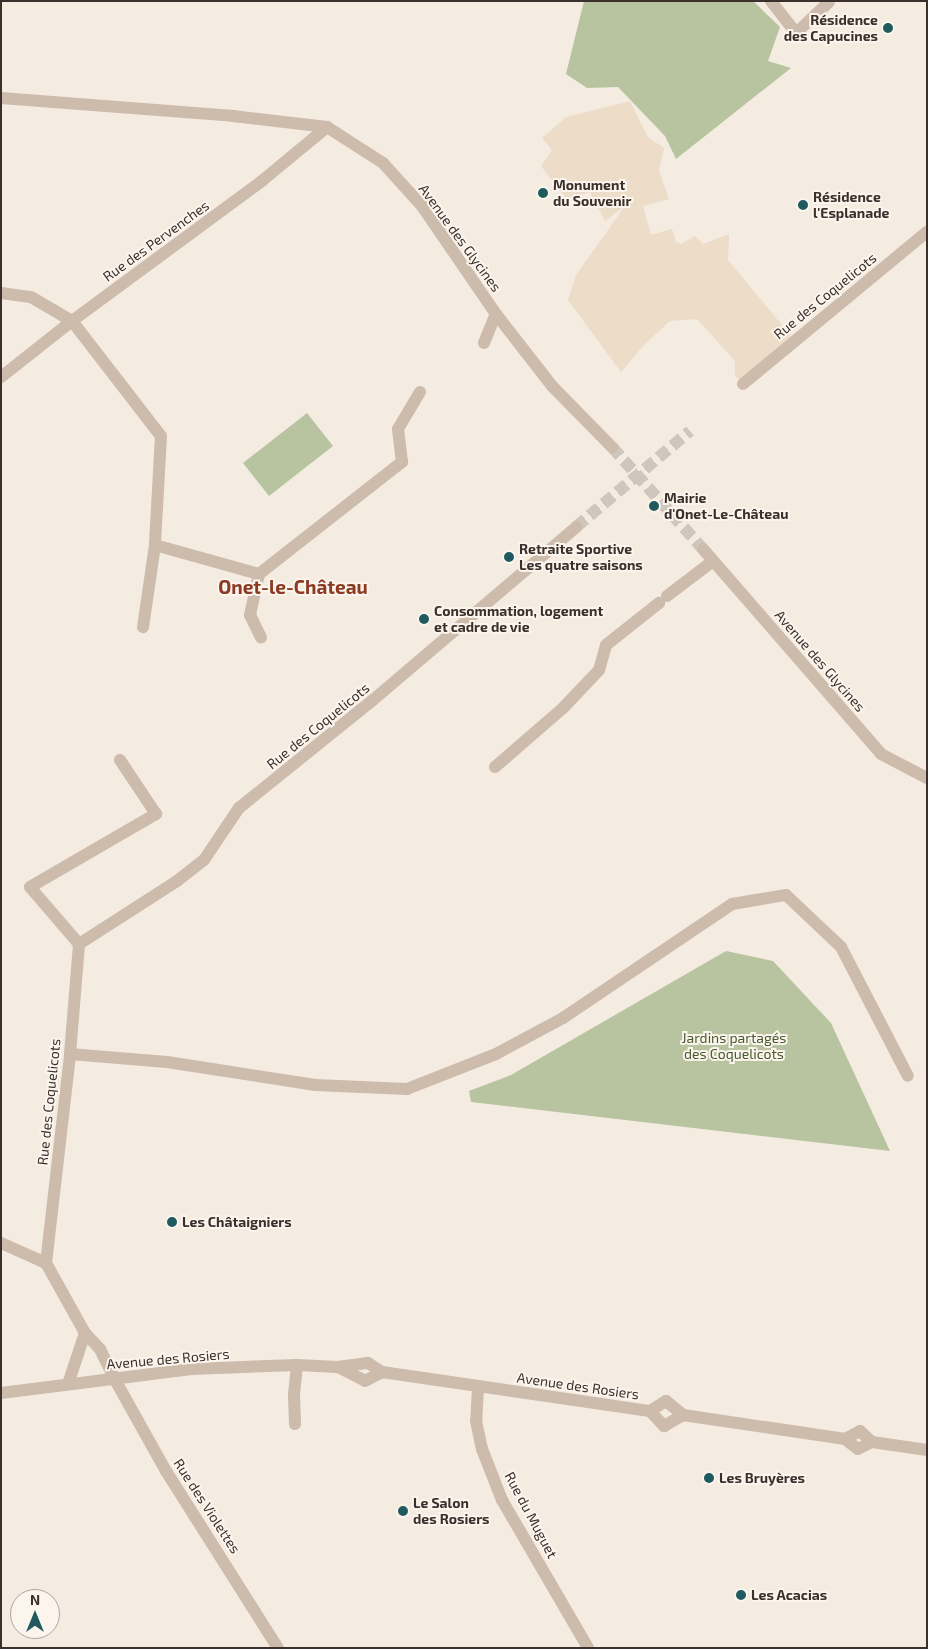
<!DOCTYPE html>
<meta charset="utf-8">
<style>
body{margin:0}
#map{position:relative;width:928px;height:1649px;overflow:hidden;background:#f4ebe1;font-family:"Exo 2",sans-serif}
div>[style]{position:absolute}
.green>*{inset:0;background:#b8c4a0}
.plaza>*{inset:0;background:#ecdcc8}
.street-tunnel>*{height:12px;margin-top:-6px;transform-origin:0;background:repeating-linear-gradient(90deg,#cfc6bd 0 12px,transparent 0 18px)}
.lane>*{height:12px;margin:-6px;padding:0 6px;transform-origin:6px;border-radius:6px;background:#cdbbac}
.street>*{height:12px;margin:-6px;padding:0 6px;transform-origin:6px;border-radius:6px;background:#cdbbac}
.dots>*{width:14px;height:14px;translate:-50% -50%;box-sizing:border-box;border:2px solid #fbf5ee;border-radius:50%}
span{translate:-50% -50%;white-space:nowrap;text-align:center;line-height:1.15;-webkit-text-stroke:4px #fbf5ee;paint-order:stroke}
.poi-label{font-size:14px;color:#3b302b;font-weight:700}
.right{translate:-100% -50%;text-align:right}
.left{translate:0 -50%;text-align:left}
.street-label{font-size:14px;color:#3b302b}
.park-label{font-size:14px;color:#4a5a2e}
.district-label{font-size:19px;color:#8c3b22;font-weight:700}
.frame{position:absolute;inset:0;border:2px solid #3b302b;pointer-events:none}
.north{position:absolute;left:10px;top:1589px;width:50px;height:50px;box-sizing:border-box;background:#fbf5ee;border:1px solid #aea6a0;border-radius:50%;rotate:0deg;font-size:14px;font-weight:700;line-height:20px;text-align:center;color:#3b302b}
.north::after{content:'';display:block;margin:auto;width:18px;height:22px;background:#1f5a5e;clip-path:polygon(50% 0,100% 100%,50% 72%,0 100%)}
</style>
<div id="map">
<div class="green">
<i style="clip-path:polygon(584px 1px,753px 1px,780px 27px,768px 61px,791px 68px,676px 159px,665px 136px,618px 87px,587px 88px,566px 74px)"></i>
<i style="clip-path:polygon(307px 413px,333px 446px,269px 496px,243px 463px)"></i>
<i style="clip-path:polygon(726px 951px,773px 961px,831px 1023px,890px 1151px,471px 1102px,469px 1091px,511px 1075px)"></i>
</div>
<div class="plaza">
<i style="clip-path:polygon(630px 101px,648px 137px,664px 148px,659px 171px,669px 199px,643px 206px,651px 235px,672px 229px,676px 242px,681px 244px,695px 236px,703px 244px,729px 234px,728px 260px,795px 341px,743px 384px,735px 376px,735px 361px,697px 319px,670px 321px,644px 345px,621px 372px,568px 300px,576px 275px,625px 206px,605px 221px,590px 192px,567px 200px,541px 166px,552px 150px,542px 138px,566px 117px)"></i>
</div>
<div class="street-tunnel">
<i style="left:612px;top:447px;width:137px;rotate:48.3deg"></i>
<i style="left:576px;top:527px;width:149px;rotate:-40.1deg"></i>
</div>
<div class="lane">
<i style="left:771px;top:1px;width:41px;rotate:52deg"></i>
<i style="left:796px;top:33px;width:45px;rotate:-43.2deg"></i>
<i style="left:1px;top:293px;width:30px;rotate:8deg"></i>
<i style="left:31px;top:297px;width:48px;rotate:30.3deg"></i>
<i style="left:72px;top:321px;width:145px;rotate:52.3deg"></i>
<i style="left:161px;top:436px;width:109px;rotate:93.2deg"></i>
<i style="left:155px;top:545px;width:83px;rotate:98.3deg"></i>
<i style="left:484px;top:343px;width:31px;rotate:-68deg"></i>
<i style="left:155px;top:545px;width:108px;rotate:15.6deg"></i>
<i style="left:259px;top:574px;width:182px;rotate:-38.1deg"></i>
<i style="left:402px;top:462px;width:33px;rotate:-97deg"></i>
<i style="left:398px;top:429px;width:43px;rotate:-59.3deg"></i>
<i style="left:259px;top:574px;width:42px;rotate:102.4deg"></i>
<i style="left:250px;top:615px;width:25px;rotate:64deg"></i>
<i style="left:667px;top:596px;width:58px;rotate:-37.3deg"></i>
<i style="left:495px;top:767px;width:90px;rotate:-40.9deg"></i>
<i style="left:563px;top:708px;width:52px;rotate:-46.5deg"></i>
<i style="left:599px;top:670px;width:26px;rotate:-74deg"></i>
<i style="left:606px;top:645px;width:68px;rotate:-38.4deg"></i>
<i style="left:79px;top:944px;width:75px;rotate:-130.7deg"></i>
<i style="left:30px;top:887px;width:146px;rotate:-30.1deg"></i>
<i style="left:156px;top:814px;width:65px;rotate:-123.7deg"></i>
<i style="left:70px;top:1054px;width:97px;rotate:4.7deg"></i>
<i style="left:167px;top:1062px;width:150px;rotate:8.8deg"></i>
<i style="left:315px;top:1085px;width:92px;rotate:2.5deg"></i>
<i style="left:407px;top:1089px;width:96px;rotate:-21.5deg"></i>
<i style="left:496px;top:1054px;width:76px;rotate:-28.2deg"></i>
<i style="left:563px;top:1018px;width:204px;rotate:-34deg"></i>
<i style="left:732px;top:904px;width:55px;rotate:-9.5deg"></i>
<i style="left:786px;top:895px;width:76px;rotate:43.4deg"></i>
<i style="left:841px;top:947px;width:145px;rotate:62.6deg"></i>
</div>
<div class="street">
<i style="left:1px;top:98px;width:233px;rotate:4.4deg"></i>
<i style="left:233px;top:116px;width:95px;rotate:6.7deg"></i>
<i style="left:327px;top:127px;width:67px;rotate:32.7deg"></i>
<i style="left:383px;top:163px;width:58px;rotate:47.8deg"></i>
<i style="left:422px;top:206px;width:131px;rotate:55.6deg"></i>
<i style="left:496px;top:314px;width:91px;rotate:52.1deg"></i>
<i style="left:552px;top:386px;width:86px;rotate:45.5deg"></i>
<i style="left:1px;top:377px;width:90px;rotate:-38.3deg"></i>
<i style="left:72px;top:321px;width:237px;rotate:-36.4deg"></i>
<i style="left:263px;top:180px;width:83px;rotate:-39.6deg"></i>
<i style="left:743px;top:384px;width:239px;rotate:-39.6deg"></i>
<i style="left:703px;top:549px;width:271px;rotate:49deg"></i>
<i style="left:881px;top:754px;width:52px;rotate:27.6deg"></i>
<i style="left:1px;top:1243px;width:49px;rotate:24deg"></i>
<i style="left:46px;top:1263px;width:80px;rotate:60.9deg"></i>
<i style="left:46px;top:1263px;width:210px;rotate:-83.4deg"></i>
<i style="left:70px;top:1054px;width:110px;rotate:-85.3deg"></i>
<i style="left:79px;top:944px;width:117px;rotate:-32.7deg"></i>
<i style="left:177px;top:881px;width:34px;rotate:-38deg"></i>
<i style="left:204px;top:860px;width:63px;rotate:-56.1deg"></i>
<i style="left:239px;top:808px;width:172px;rotate:-38.9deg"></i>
<i style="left:373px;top:700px;width:267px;rotate:-40.4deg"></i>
<i style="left:338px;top:1367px;width:30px;rotate:27deg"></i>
<i style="left:365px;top:1381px;width:19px;rotate:-28deg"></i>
<i style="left:68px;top:1384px;width:54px;rotate:-71.6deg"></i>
<i style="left:85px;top:1333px;width:22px;rotate:47deg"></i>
<i style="left:100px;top:1349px;width:32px;rotate:64deg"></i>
<i style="left:114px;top:1378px;width:107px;rotate:60.8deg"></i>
<i style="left:166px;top:1471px;width:209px;rotate:57.7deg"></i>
<i style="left:478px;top:1387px;width:34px;rotate:93deg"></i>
<i style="left:476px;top:1421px;width:29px;rotate:78deg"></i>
<i style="left:482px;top:1449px;width:55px;rotate:68.6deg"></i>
<i style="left:502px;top:1500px;width:171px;rotate:59.8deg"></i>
<i style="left:1px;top:1393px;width:192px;rotate:-7.2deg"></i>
<i style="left:191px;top:1369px;width:106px;rotate:-2.2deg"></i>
<i style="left:297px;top:1365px;width:41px;rotate:2.8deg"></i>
<i style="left:338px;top:1367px;width:30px;rotate:-8deg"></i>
<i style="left:368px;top:1363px;width:17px;rotate:33deg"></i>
<i style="left:382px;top:1372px;width:271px;rotate:8.3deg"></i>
<i style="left:650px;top:1411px;width:21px;rotate:47deg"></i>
<i style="left:664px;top:1426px;width:22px;rotate:-30deg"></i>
<i style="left:650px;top:1411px;width:19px;rotate:-32deg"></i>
<i style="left:666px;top:1401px;width:22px;rotate:39deg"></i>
<i style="left:683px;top:1415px;width:164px;rotate:8.4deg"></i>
<i style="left:845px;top:1439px;width:16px;rotate:38deg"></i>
<i style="left:858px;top:1449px;width:16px;rotate:-27deg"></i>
<i style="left:872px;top:1442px;width:56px;rotate:8.3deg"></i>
<i style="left:295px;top:1424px;width:30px;rotate:-92deg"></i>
<i style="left:294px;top:1394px;width:29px;rotate:-84deg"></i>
<i style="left:845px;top:1439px;width:17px;rotate:-28deg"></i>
<i style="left:860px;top:1431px;width:16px;rotate:43deg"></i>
</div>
<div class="dots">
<i style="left:888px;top:28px;background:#1f5a5e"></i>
<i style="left:543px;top:193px;background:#1f5a5e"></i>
<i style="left:803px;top:205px;background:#1f5a5e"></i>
<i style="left:654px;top:506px;background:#1f5a5e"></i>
<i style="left:509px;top:557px;background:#1f5a5e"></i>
<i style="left:424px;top:619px;background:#1f5a5e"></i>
<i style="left:172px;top:1222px;background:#1f5a5e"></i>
<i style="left:709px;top:1478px;background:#1f5a5e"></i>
<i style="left:403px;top:1511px;background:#1f5a5e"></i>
<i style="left:741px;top:1595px;background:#1f5a5e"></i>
</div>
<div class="poi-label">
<span class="right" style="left:878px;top:28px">Résidence<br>des Capucines</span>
<span class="left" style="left:553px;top:193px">Monument<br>du Souvenir</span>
<span class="left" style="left:813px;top:205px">Résidence<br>l'Esplanade</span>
<span class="left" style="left:664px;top:506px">Mairie<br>d'Onet-Le-Château</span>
<span class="left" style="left:519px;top:557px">Retraite Sportive<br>Les quatre saisons</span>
<span class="left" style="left:434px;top:619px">Consommation, logement<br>et cadre de vie</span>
<span class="left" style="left:182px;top:1222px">Les Châtaigniers</span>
<span class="left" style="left:719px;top:1478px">Les Bruyères</span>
<span class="left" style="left:413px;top:1511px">Le Salon<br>des Rosiers</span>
<span class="left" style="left:751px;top:1595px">Les Acacias</span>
</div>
<div class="street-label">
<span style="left:460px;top:238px;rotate:54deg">Avenue des Glycines</span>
<span style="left:156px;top:241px;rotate:-36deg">Rue des Pervenches</span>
<span style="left:825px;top:296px;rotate:-39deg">Rue des Coquelicots</span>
<span style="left:820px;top:661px;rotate:49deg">Avenue des Glycines</span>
<span style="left:318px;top:726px;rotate:-39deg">Rue des Coquelicots</span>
<span style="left:49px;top:1102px;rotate:-84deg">Rue des Coquelicots</span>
<span style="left:168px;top:1359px;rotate:-5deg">Avenue des Rosiers</span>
<span style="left:578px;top:1386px;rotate:8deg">Avenue des Rosiers</span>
<span style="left:207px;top:1506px;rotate:57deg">Rue des Violettes</span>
<span style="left:531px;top:1515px;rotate:62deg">Rue du Muguet</span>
</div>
<div class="park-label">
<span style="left:734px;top:1046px">Jardins partagés<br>des Coquelicots</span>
</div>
<div class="district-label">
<span style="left:293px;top:587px">Onet-le-Château</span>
</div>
<div class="frame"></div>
<div class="north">N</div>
</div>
